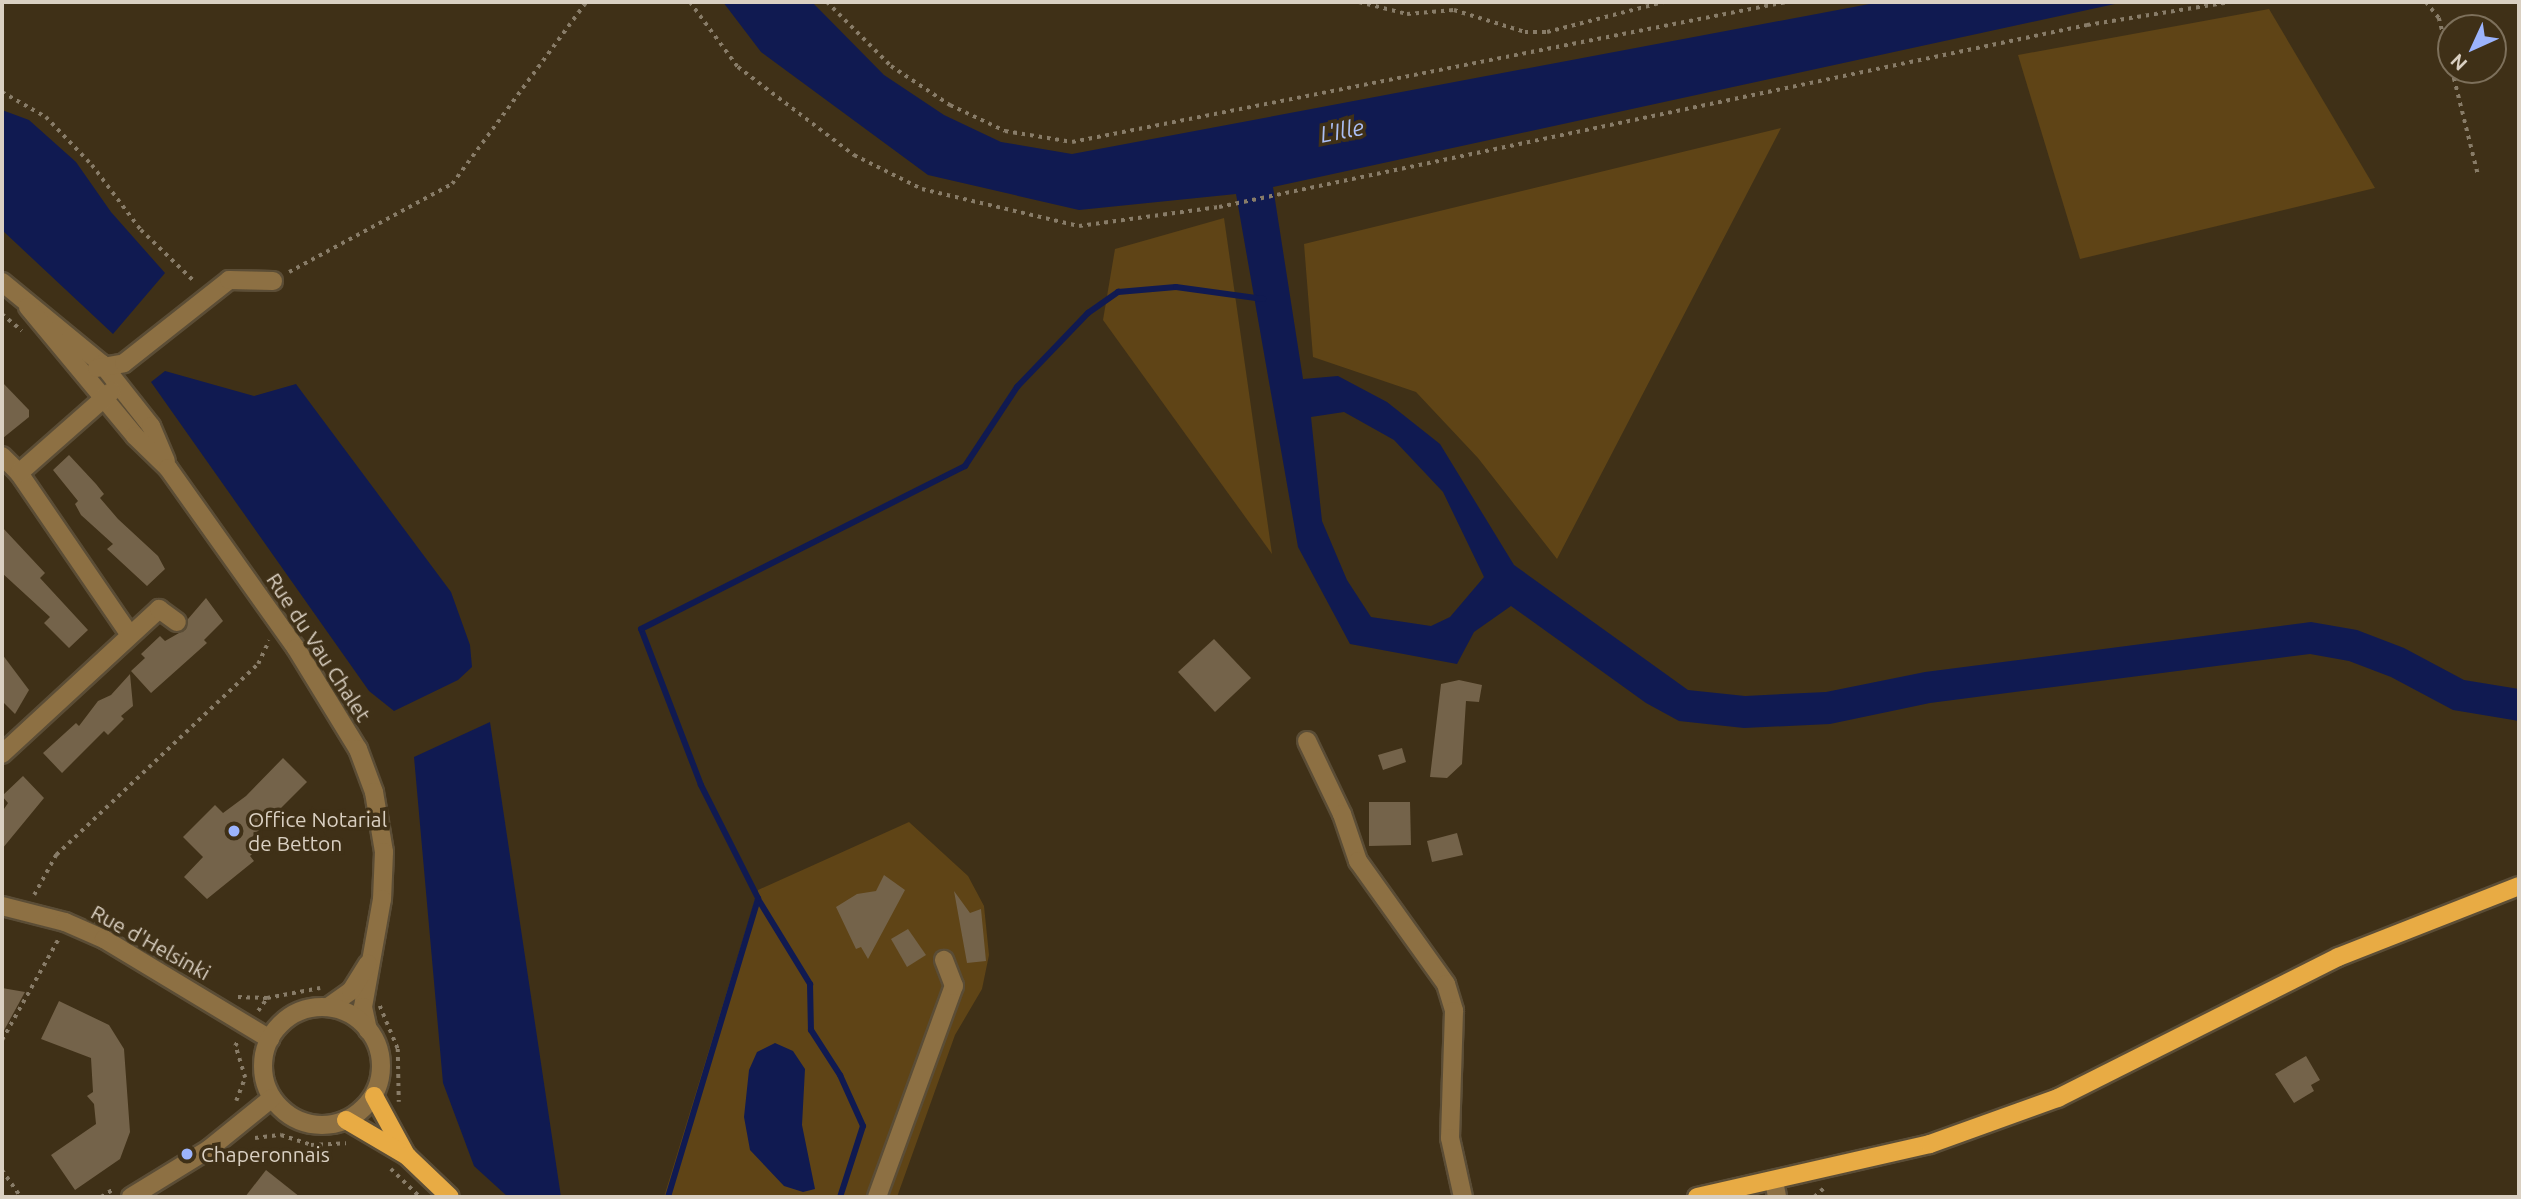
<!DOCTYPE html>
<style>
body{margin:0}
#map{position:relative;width:2521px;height:1199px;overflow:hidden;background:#3f3017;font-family:Ubuntu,sans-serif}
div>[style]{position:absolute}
.green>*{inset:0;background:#5f4416}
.water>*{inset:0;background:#101a51}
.stream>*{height:6px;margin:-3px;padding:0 3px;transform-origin:3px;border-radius:3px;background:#101a51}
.building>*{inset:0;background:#74634a}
.path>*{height:3.5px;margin-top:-1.75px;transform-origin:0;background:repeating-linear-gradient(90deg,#887c68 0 3.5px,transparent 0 8.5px)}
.roads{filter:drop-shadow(2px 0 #5b4d36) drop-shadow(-2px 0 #5b4d36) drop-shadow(0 2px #5b4d36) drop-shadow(0 -2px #5b4d36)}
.minor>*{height:18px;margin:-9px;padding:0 9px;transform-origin:9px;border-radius:9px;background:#8d7043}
.minor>.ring{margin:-9px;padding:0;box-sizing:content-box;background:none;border:18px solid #8d7043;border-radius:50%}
.major>*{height:18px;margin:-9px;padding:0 9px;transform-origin:9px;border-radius:9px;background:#e8ab44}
.dots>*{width:19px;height:19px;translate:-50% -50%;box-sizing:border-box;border:4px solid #3f3017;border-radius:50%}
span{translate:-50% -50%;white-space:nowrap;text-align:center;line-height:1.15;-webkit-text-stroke:7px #3f3017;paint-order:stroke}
.street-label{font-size:21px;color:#dad0c2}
.poi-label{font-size:21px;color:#dad0c2}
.left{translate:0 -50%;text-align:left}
.water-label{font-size:23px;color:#acbff4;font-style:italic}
.frame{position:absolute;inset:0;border:4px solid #dad0c2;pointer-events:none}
.north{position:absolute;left:2437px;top:14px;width:70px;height:70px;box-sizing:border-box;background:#3f3017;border:2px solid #7d705b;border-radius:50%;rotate:225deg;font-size:19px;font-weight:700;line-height:28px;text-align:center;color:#dad0c2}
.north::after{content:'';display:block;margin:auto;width:24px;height:32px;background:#9cb4fd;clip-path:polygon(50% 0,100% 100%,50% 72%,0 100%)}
</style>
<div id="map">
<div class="green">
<i style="clip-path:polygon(2269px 9px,2375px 188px,2080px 259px,2018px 55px)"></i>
<i style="clip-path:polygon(1781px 128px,1557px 559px,1478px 458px,1416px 392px,1313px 357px,1304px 244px)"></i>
<i style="clip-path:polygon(1224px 218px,1272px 554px,1103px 320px,1115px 249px)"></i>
<i style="clip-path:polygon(909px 822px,968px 876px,984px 906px,989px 955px,982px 989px,955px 1035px,897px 1197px,664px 1197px,758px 890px)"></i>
</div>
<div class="water">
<i style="clip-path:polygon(evenodd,723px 2px,812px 2px,884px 75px,944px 115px,1001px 142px,1072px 154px,1880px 2px,2124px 2px,1273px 187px,1303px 379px,1338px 376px,1387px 402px,1440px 444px,1514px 565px,1688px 690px,1745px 696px,1826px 692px,1925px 672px,2311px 622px,2357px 630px,2404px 648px,2464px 680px,2519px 689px,2519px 721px,2453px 710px,2391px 677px,2349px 661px,2310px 654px,1930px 703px,1830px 724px,1744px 728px,1679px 721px,1646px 703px,1511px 606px,1474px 632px,1457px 664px,1350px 644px,1298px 547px,1236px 194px,1079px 210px,928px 175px,761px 52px,723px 2px,1344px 412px,1394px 440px,1443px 492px,1484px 577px,1450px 617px,1431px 626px,1371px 617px,1347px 580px,1322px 521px,1311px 417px,1344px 412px)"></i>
<i style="clip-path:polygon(2px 110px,29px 120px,76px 162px,111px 212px,165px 273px,113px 334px,2px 230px)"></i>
<i style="clip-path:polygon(165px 371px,254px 396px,296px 384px,451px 592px,470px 645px,472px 667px,458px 680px,394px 711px,369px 691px,151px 382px)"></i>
<i style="clip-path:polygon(490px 722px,561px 1197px,508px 1197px,474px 1166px,443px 1083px,414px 757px)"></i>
<i style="clip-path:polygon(775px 1043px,793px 1051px,805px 1069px,802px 1125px,815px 1189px,803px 1192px,784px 1186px,750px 1150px,744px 1117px,749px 1070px,757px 1052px)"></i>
</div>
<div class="stream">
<i style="left:758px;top:899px;width:100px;rotate:58.5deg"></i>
<i style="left:810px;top:984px;width:46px;rotate:88.8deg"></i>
<i style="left:811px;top:1030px;width:54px;rotate:57.2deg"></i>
<i style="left:840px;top:1075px;width:56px;rotate:65.7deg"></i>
<i style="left:863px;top:1126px;width:75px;rotate:107.9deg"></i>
<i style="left:668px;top:1197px;width:312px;rotate:-73.2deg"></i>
<i style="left:758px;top:898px;width:127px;rotate:-116.8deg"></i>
<i style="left:701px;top:785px;width:167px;rotate:-111deg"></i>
<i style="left:641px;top:629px;width:363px;rotate:-26.7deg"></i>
<i style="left:965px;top:466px;width:95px;rotate:-56.6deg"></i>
<i style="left:1017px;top:387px;width:103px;rotate:-46.2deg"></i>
<i style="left:1088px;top:313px;width:37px;rotate:-35deg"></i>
<i style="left:1118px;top:292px;width:58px;rotate:-4.9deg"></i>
<i style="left:1176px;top:287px;width:88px;rotate:7.9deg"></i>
</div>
<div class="building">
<i style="clip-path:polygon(2px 382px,29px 410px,29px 417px,3px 438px)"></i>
<i style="clip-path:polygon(69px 455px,96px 484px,104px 494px,100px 498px,118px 519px,158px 556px,165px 569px,147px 586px,107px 549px,113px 544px,81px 515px,75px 504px,78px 501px,53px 470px)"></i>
<i style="clip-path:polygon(2px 527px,45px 573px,40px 578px,88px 630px,69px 648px,44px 623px,50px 617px,2px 573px)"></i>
<i style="clip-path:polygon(206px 598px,223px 621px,204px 640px,207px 643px,151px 693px,131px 671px,145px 658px,141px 654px,160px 636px,165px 641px,186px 629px,188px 619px)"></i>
<i style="clip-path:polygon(1214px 639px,1251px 678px,1215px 712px,1178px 672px)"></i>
<i style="clip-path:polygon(2px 654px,29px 690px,15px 714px,2px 701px)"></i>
<i style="clip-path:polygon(130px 674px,133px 706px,121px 716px,124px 719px,108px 735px,104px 731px,62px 773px,43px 753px,76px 723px,79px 726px,98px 701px,111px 695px)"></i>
<i style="clip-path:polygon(1459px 680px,1482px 685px,1479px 702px,1466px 701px,1462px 764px,1447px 778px,1430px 777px,1441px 684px)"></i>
<i style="clip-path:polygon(1402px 748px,1406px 762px,1383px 770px,1378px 755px)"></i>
<i style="clip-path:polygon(283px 758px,307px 782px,249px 840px,257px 849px,250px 856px,254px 861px,207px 899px,184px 877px,203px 857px,183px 837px,215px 805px,223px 813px,246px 796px)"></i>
<i style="clip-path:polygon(23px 776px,44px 798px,2px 849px,2px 812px,8px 803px,2px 796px)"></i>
<i style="clip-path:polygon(1369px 802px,1410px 802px,1411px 845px,1369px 846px)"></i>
<i style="clip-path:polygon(1457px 833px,1463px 855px,1432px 862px,1427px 841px)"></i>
<i style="clip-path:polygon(884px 875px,905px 890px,868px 959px,861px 947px,856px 949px,836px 907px,857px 894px,876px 891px)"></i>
<i style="clip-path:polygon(954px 891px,970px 913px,981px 909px,986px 961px,967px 963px)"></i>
<i style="clip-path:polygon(908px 929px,926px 955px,907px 967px,891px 939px)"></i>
<i style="clip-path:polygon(2px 988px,25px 992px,2px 1034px)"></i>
<i style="clip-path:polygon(59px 1001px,109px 1025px,124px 1049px,130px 1132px,120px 1159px,75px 1190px,51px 1155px,96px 1124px,94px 1104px,87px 1096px,93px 1092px,91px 1058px,41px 1039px)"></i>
<i style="clip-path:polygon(2306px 1056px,2320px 1080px,2311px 1085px,2314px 1091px,2294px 1103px,2275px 1074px)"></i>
<i style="clip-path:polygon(266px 1170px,300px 1197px,245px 1197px)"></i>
</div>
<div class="path">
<i style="left:690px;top:2px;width:81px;rotate:53.6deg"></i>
<i style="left:738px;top:67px;width:146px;rotate:37.2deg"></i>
<i style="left:854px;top:155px;width:76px;rotate:26.6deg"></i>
<i style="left:922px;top:189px;width:161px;rotate:13.3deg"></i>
<i style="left:1079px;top:226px;width:141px;rotate:-7.7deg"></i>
<i style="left:1219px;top:207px;width:887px;rotate:-11.84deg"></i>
<i style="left:2087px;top:25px;width:145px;rotate:-9.1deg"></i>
<i style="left:827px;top:2px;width:91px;rotate:45deg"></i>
<i style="left:891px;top:66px;width:71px;rotate:33.5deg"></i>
<i style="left:950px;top:105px;width:61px;rotate:25.3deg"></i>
<i style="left:1005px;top:131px;width:68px;rotate:9.3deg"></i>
<i style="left:1072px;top:142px;width:728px;rotate:-11.09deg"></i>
<i style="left:1359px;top:2px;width:49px;rotate:14deg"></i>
<i style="left:1407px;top:14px;width:47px;rotate:-4.9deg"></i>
<i style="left:1454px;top:10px;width:74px;rotate:17.2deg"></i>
<i style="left:1525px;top:32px;width:22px"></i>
<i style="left:1547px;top:32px;width:121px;rotate:-14.4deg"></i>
<i style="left:2426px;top:2px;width:21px;rotate:51deg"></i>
<i style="left:2439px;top:18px;width:49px;rotate:75.7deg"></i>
<i style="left:2452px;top:70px;width:107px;rotate:76deg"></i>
<i style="left:2px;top:92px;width:51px;rotate:29.6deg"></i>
<i style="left:46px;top:117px;width:66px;rotate:46.2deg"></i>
<i style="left:92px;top:165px;width:81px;rotate:53deg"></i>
<i style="left:141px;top:230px;width:75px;rotate:43.9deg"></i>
<i style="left:289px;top:272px;width:185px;rotate:-28.4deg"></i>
<i style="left:452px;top:184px;width:226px;rotate:-53.6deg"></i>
<i style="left:2px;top:314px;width:26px;rotate:40deg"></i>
<i style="left:34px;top:895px;width:46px;rotate:-61.2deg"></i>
<i style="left:56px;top:855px;width:278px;rotate:-43.4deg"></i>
<i style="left:258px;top:664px;width:26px;rotate:-65deg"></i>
<i style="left:238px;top:997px;width:29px;rotate:2deg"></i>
<i style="left:380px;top:1006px;width:47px;rotate:67.3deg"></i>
<i style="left:398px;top:1049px;width:53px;rotate:88.9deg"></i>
<i style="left:258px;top:1011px;width:16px;rotate:-55deg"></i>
<i style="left:267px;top:998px;width:54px;rotate:-10.7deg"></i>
<i style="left:2px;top:1040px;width:117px;rotate:-60.8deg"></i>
<i style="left:236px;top:1101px;width:25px;rotate:-69deg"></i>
<i style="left:245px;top:1078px;width:34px;rotate:-107deg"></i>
<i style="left:235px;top:1046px;width:6px;rotate:-59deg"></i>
<i style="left:255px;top:1138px;width:26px;rotate:-7deg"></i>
<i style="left:281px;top:1135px;width:32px;rotate:18deg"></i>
<i style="left:311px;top:1145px;width:35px;rotate:-3deg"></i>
<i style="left:391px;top:1169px;width:40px;rotate:44deg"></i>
<i style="left:2px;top:1170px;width:33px;rotate:55deg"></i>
<i style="left:101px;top:1197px;width:15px;rotate:-32deg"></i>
<i style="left:1814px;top:1197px;width:13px;rotate:-42deg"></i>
</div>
<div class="roads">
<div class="minor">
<i style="left:2px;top:282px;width:129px;rotate:39.4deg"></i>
<i style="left:102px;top:364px;width:79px;rotate:51.7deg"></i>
<i style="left:151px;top:426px;width:38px;rotate:67deg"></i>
<i style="left:28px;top:307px;width:168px;rotate:50.3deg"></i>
<i style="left:135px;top:436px;width:46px;rotate:44.1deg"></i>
<i style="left:168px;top:468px;width:221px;rotate:54.6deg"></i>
<i style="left:296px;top:648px;width:119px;rotate:58.5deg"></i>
<i style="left:358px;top:749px;width:46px;rotate:69.6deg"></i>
<i style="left:374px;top:792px;width:61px;rotate:80.5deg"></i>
<i style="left:384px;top:852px;width:47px;rotate:92.4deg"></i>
<i style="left:382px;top:899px;width:110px;rotate:100deg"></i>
<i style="left:363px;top:1007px;width:24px;rotate:78deg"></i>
<i style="left:97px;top:368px;width:27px;rotate:-10deg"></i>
<i style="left:124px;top:363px;width:134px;rotate:-38.3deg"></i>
<i style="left:229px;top:280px;width:44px;rotate:1.3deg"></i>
<i style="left:2px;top:456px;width:24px;rotate:45deg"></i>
<i style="left:19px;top:473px;width:196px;rotate:55.6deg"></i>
<i style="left:19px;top:473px;width:123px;rotate:-41.4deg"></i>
<i style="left:1307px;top:741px;width:81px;rotate:64.4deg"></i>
<i style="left:1342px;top:814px;width:50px;rotate:71.2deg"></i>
<i style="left:1358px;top:861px;width:151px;rotate:54.4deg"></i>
<i style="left:1446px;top:984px;width:28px;rotate:73deg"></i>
<i style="left:1454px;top:1011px;width:127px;rotate:91.8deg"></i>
<i style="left:1450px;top:1138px;width:60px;rotate:77.6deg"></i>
<i style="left:2px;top:754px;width:214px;rotate:-42.7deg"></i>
<i style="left:159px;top:609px;width:22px;rotate:36deg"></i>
<i style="left:2px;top:906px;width:65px;rotate:14.3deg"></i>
<i style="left:65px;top:922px;width:43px;rotate:23.6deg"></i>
<i style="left:104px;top:939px;width:194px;rotate:31.1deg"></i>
<i style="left:328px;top:1007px;width:28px;rotate:-35deg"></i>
<i style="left:351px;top:991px;width:32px;rotate:-58deg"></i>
<i class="ring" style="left:263px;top:1007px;width:100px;height:100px"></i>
<i style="left:1774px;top:1181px;width:16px;rotate:79deg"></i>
<i style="left:131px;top:1197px;width:92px;rotate:-31.6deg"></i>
<i style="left:209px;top:1149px;width:81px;rotate:-39deg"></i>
<i style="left:877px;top:1197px;width:225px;rotate:-70deg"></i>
<i style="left:954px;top:986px;width:28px;rotate:-111deg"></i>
</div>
<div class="major">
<i style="left:374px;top:1096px;width:65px;rotate:61.5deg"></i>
<i style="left:346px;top:1120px;width:71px;rotate:30.5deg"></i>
<i style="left:407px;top:1156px;width:59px;rotate:43.6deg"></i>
<i style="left:1697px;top:1197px;width:239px;rotate:-12.8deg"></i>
<i style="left:1930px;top:1144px;width:136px;rotate:-19.8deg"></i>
<i style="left:2058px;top:1098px;width:313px;rotate:-26.7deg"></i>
<i style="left:2338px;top:957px;width:194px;rotate:-21.4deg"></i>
</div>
</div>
<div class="dots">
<i style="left:234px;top:831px;background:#9cb4fd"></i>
<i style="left:187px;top:1154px;background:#9cb4fd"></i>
</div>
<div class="street-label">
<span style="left:319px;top:647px;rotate:57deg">Rue du Vau Chalet</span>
<span style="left:151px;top:942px;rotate:29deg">Rue d'Helsinki</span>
</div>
<div class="poi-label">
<span class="left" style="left:248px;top:831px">Office Notarial<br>de Betton</span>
<span class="left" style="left:201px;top:1154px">Chaperonnais</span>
</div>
<div class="water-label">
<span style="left:1342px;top:131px;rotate:-11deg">L'Ille</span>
</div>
<div class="frame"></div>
<div class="north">N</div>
</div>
